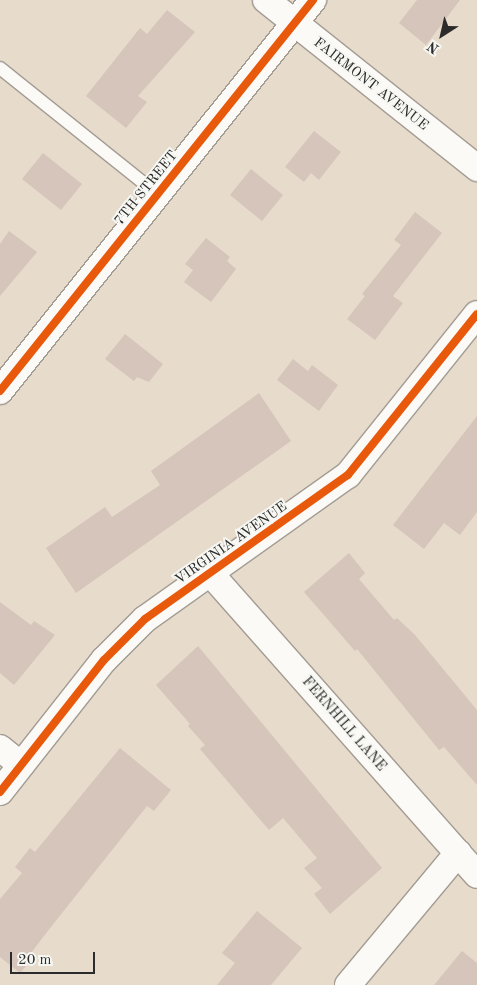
<!DOCTYPE html>
<style>
body{margin:0}
#map{position:relative;width:477px;height:985px;overflow:hidden;background:#e7dbcb;font-family:"Old Standard TT",serif}
div>[style]{position:absolute}
.building>*{inset:0;background:#d5c5bb}
.roads{filter:drop-shadow(1px 0 #a39c93) drop-shadow(-1px 0 #a39c93) drop-shadow(0 1px #a39c93) drop-shadow(0 -1px #a39c93)}
.lane>*{height:12px;margin:-6px;padding:0 6px;transform-origin:6px;border-radius:6px;background:#fbfaf7}
.street>*{height:26px;margin:-13px;padding:0 13px;transform-origin:13px;border-radius:13px;background:#fbfaf7}
.cycleway>*{height:8px;margin:-4px;padding:0 4px;transform-origin:4px;border-radius:4px;background:#e8590c}
span{translate:-50% -50%;white-space:nowrap;text-align:center;line-height:1.15;-webkit-text-stroke:4px #f6f6f2;paint-order:stroke}
.street-label{font-size:14px;color:#2b2b2b}
.north{position:absolute;left:417px;top:10px;width:50px;height:50px;-webkit-text-stroke:4px #f6f6f2;paint-order:stroke;rotate:215deg;font-size:14px;font-weight:700;line-height:20px;text-align:center;color:#2b2b2b}
.north::after{content:'';display:block;margin:auto;width:18px;height:22px;background:#2b2b2b;clip-path:polygon(50% 0,100% 100%,50% 72%,0 100%)}
.scale{position:absolute;left:10px;top:952px;width:85px;height:22px;box-sizing:border-box;border:2px solid #2b2b2b;border-top:0;padding-left:6px;font-size:15px;line-height:18px;white-space:nowrap;color:#2b2b2b;-webkit-text-stroke:4px #f6f6f2;paint-order:stroke}
</style>
<div id="map">
<div class="building">
<i style="clip-path:polygon(417px 0,460px 0,426px 45px,399px 23px)"></i>
<i style="clip-path:polygon(167px 10px,195px 32px,138px 96px,147px 102px,126px 128px,86px 96px,140px 28px,147px 34px)"></i>
<i style="clip-path:polygon(314px 131px,341px 152px,319px 180px,311px 173px,304px 182px,285px 167px)"></i>
<i style="clip-path:polygon(43px 153px,82px 184px,61px 210px,22px 179px)"></i>
<i style="clip-path:polygon(251px 169px,283px 195px,262px 221px,230px 195px)"></i>
<i style="clip-path:polygon(415px 212px,442px 233px,393px 296px,403px 303px,375px 340px,347px 319px,365px 296px,362px 294px,401px 245px,394px 240px)"></i>
<i style="clip-path:polygon(9px 231px,37px 252px,0 296px,0 244px)"></i>
<i style="clip-path:polygon(206px 238px,230px 257px,227px 261px,236px 269px,211px 302px,184px 282px,193px 270px,185px 264px)"></i>
<i style="clip-path:polygon(125px 334px,163px 364px,149px 382px,137px 377px,134px 381px,105px 359px)"></i>
<i style="clip-path:polygon(293px 359px,308px 371px,312px 365px,338px 385px,319px 411px,277px 380px)"></i>
<i style="clip-path:polygon(259px 393px,291px 441px,76px 593px,46px 548px,105px 507px,112px 517px,160px 485px,151px 471px)"></i>
<i style="clip-path:polygon(477px 416px,477px 512px,460px 535px,444px 523px,424px 549px,393px 525px)"></i>
<i style="clip-path:polygon(349px 553px,365px 573px,359px 579px,394px 620px,397px 618px,415px 635px,477px 710px,477px 785px,444px 747px,439px 750px,357px 649px,355px 651px,304px 592px)"></i>
<i style="clip-path:polygon(0 602px,31px 625px,34px 621px,55px 635px,14px 685px,0 673px)"></i>
<i style="clip-path:polygon(198px 646px,382px 868px,330px 914px,314px 894px,322px 888px,304px 868px,317px 858px,283px 818px,269px 830px,200px 749px,205px 745px,188px 726px,190px 724px,156px 685px)"></i>
<i style="clip-path:polygon(120px 748px,171px 790px,154px 811px,147px 806px,47px 932px,31px 953px,35px 956px,20px 973px,0 957px,0 899px,22px 873px,15px 867px,30px 848px,35px 852px)"></i>
<i style="clip-path:polygon(257px 911px,302px 948px,271px 985px,217px 985px,235px 963px,222px 953px)"></i>
<i style="clip-path:polygon(462px 951px,477px 963px,477px 985px,434px 985px)"></i>
</div>
<div class="roads">
<div class="lane">
<i style="left:0;top:68px;width:201px;rotate:38.7deg"></i>
</div>
<div class="street">
<i style="left:266px;top:0;width:270px;rotate:38.5deg"></i>
<i style="left:0;top:391px;width:501px;rotate:-51.32deg"></i>
<i style="left:210px;top:573px;width:403px;rotate:48.5deg"></i>
<i style="left:0;top:748px;width:27px;rotate:39deg"></i>
<i style="left:0;top:792px;width:168px;rotate:-51.8deg"></i>
<i style="left:104px;top:660px;width:58px;rotate:-45deg"></i>
<i style="left:145px;top:619px;width:249px;rotate:-35.4deg"></i>
<i style="left:348px;top:475px;width:206px;rotate:-51.3deg"></i>
<i style="left:348px;top:985px;width:172px;rotate:-50.2deg"></i>
</div>
</div>
<div class="cycleway">
<i style="left:0;top:391px;width:501px;rotate:-51.32deg"></i>
<i style="left:0;top:792px;width:168px;rotate:-51.8deg"></i>
<i style="left:104px;top:660px;width:58px;rotate:-45deg"></i>
<i style="left:145px;top:619px;width:249px;rotate:-35.4deg"></i>
<i style="left:348px;top:475px;width:206px;rotate:-51.3deg"></i>
</div>
<div class="street-label">
<span style="left:371px;top:84px;rotate:38deg">FAIRMONT AVENUE</span>
<span style="left:146px;top:188px;rotate:-51deg">7TH STREET</span>
<span style="left:231px;top:543px;rotate:-35deg">VIRGINIA AVENUE</span>
<span style="left:344px;top:724px;rotate:49deg">FERNHILL LANE</span>
</div>
<div class="north">N</div>
<div class="scale">20 m</div>
</div>
